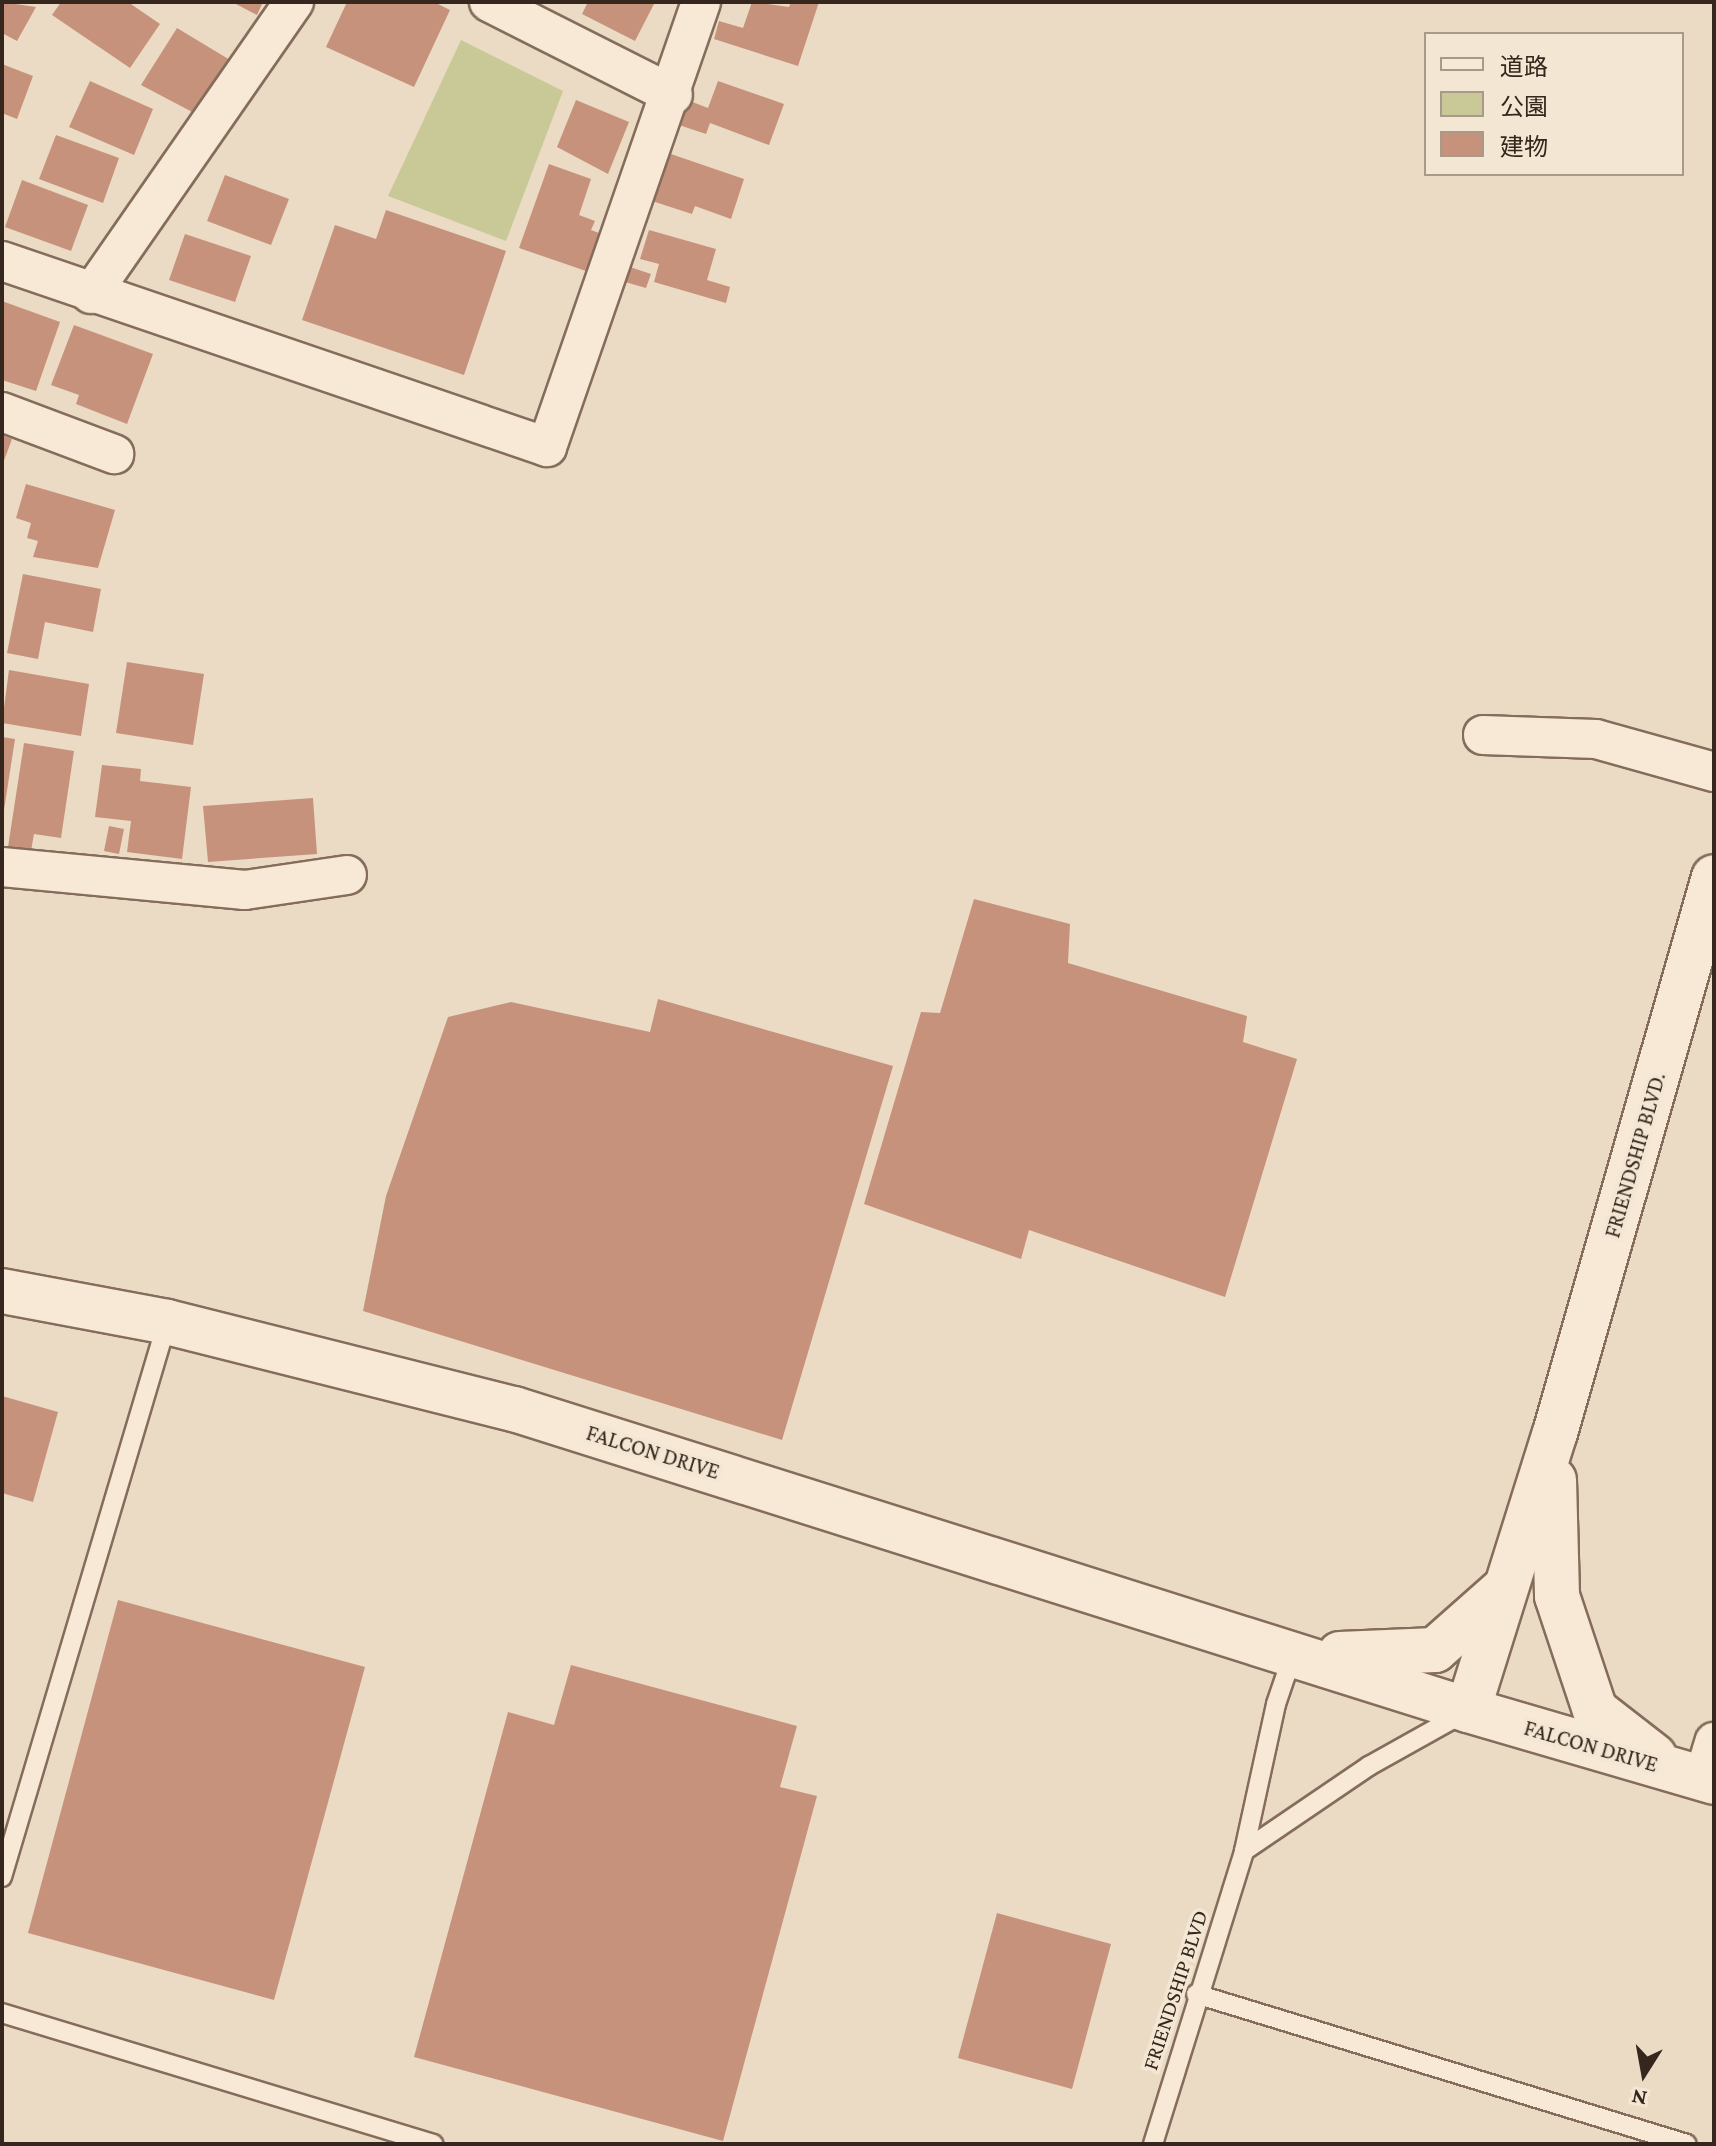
<!DOCTYPE html>
<meta charset="utf-8">
<style>
body{margin:0}
#map{position:relative;width:1716px;height:2146px;overflow:hidden;background:#ebdbc4;font-family:"Crimson Pro","Noto Sans JP",serif}
div>[style]{position:absolute}
.green>*{inset:0;background:#c9c998}
.building>*{inset:0;background:#c7927b}
.roads{filter:drop-shadow(2px 0 #856c5b) drop-shadow(-2px 0 #856c5b) drop-shadow(0 2px #856c5b) drop-shadow(0 -2px #856c5b)}
.lane>*{height:18px;margin:-9px;padding:0 9px;transform-origin:9px;border-radius:9px;background:#f7e9d6}
.street>*{height:38px;margin:-19px;padding:0 19px;transform-origin:19px;border-radius:19px;background:#f7e9d6}
.secondary>*{height:44px;margin:-22px;padding:0 22px;transform-origin:22px;border-radius:22px;background:#f7e9d6}
span{translate:-50% -50%;white-space:nowrap;text-align:center;line-height:1.15;-webkit-text-stroke:7px #f3e6d3;paint-order:stroke}
.street-label{font-size:22px;color:#35271e}
.frame{position:absolute;inset:0;border:4px solid #35271e;pointer-events:none}
.legend{position:absolute;left:1424px;top:32px;width:260px;height:144px;box-sizing:border-box;background:#f3e6d3;border:2px solid #a79a8b;margin:0;padding:10px 14px;list-style:none;font-size:24px;color:#35271e}
.legend li{display:flex;align-items:center;gap:16px;height:40px}
.legend b{width:40px;border:2px solid #a79a8b}
.north{position:absolute;left:1604px;top:2034px;width:80px;height:80px;-webkit-text-stroke:6px #f3e6d3;paint-order:stroke;rotate:191deg;font-size:22px;font-weight:700;line-height:32px;text-align:center;color:#35271e}
.north::after{content:'';display:block;margin:auto;width:28px;height:36px;background:#35271e;clip-path:polygon(50% 0,100% 100%,50% 72%,0 100%)}
</style>
<div id="map">
<div class="green">
<i style="clip-path:polygon(461px 40px,563px 91px,506px 241px,388px 196px)"></i>
</div>
<div class="building">
<i style="clip-path:polygon(2px 2px,36px 7px,17px 41px,2px 33px)"></i>
<i style="clip-path:polygon(61px 2px,128px 2px,160px 24px,130px 68px,52px 15px)"></i>
<i style="clip-path:polygon(232px 2px,263px 2px,257px 15px)"></i>
<i style="clip-path:polygon(347px 2px,434px 2px,450px 10px,414px 87px,326px 47px)"></i>
<i style="clip-path:polygon(588px 2px,655px 2px,635px 41px,582px 14px)"></i>
<i style="clip-path:polygon(752px 2px,789px 7px,791px 2px,819px 2px,798px 66px,714px 39px,719px 21px,743px 28px)"></i>
<i style="clip-path:polygon(177px 28px,230px 60px,196px 114px,141px 85px)"></i>
<i style="clip-path:polygon(2px 64px,33px 76px,17px 119px,2px 113px)"></i>
<i style="clip-path:polygon(90px 81px,153px 109px,134px 155px,69px 127px)"></i>
<i style="clip-path:polygon(718px 81px,784px 104px,769px 145px,710px 123px,706px 134px,673px 123px,682px 98px,708px 108px)"></i>
<i style="clip-path:polygon(576px 100px,629px 122px,608px 174px,557px 147px)"></i>
<i style="clip-path:polygon(56px 135px,119px 158px,103px 203px,39px 179px)"></i>
<i style="clip-path:polygon(668px 153px,744px 179px,731px 219px,695px 206px,692px 214px,652px 201px)"></i>
<i style="clip-path:polygon(549px 164px,591px 179px,579px 215px,595px 221px,591px 230px,599px 233px,586px 271px,519px 248px)"></i>
<i style="clip-path:polygon(225px 175px,289px 199px,271px 245px,207px 221px)"></i>
<i style="clip-path:polygon(22px 180px,88px 205px,71px 251px,5px 227px)"></i>
<i style="clip-path:polygon(386px 210px,506px 251px,464px 375px,302px 320px,335px 225px,376px 239px)"></i>
<i style="clip-path:polygon(649px 230px,716px 249px,707px 280px,730px 287px,726px 303px,654px 282px,659px 264px,640px 259px)"></i>
<i style="clip-path:polygon(185px 234px,251px 256px,235px 302px,169px 280px)"></i>
<i style="clip-path:polygon(630px 267px,651px 274px,646px 288px,625px 282px)"></i>
<i style="clip-path:polygon(2px 301px,60px 322px,36px 391px,2px 380px)"></i>
<i style="clip-path:polygon(74px 325px,153px 354px,127px 424px,76px 404px,79px 395px,51px 385px)"></i>
<i style="clip-path:polygon(2px 435px,12px 439px,2px 466px)"></i>
<i style="clip-path:polygon(26px 484px,115px 510px,98px 568px,33px 557px,38px 541px,27px 538px,31px 523px,16px 518px)"></i>
<i style="clip-path:polygon(23px 574px,101px 589px,93px 632px,45px 622px,38px 659px,7px 653px)"></i>
<i style="clip-path:polygon(127px 662px,204px 674px,193px 745px,116px 733px)"></i>
<i style="clip-path:polygon(9px 670px,89px 684px,81px 736px,2px 723px)"></i>
<i style="clip-path:polygon(2px 737px,15px 739px,4px 810px,2px 809px)"></i>
<i style="clip-path:polygon(24px 743px,74px 751px,61px 838px,34px 834px,31px 851px,8px 847px)"></i>
<i style="clip-path:polygon(102px 765px,141px 769px,140px 781px,191px 787px,182px 859px,127px 852px,131px 821px,95px 817px)"></i>
<i style="clip-path:polygon(313px 798px,317px 854px,208px 862px,203px 806px)"></i>
<i style="clip-path:polygon(109px 826px,124px 829px,119px 854px,104px 851px)"></i>
<i style="clip-path:polygon(974px 899px,1070px 924px,1068px 963px,1247px 1016px,1243px 1042px,1297px 1059px,1225px 1297px,1029px 1230px,1021px 1259px,864px 1204px,921px 1012px,940px 1013px)"></i>
<i style="clip-path:polygon(658px 999px,893px 1066px,782px 1440px,363px 1311px,386px 1196px,448px 1017px,511px 1002px,650px 1032px)"></i>
<i style="clip-path:polygon(2px 1396px,58px 1412px,33px 1502px,2px 1493px)"></i>
<i style="clip-path:polygon(118px 1600px,365px 1667px,274px 2000px,28px 1933px)"></i>
<i style="clip-path:polygon(571px 1665px,797px 1726px,780px 1787px,817px 1796px,723px 2141px,414px 2057px,508px 1712px,554px 1725px)"></i>
<i style="clip-path:polygon(997px 1913px,1111px 1944px,1072px 2089px,958px 2058px)"></i>
</div>
<div class="roads">
<div class="lane">
<i style="left:1244px;top:1851px;width:151px;rotate:-34.2deg"></i>
<i style="left:1369px;top:1766px;width:107px;rotate:-29.2deg"></i>
<i style="left:2px;top:1877px;width:579px;rotate:-73.44deg"></i>
<i style="left:1196px;top:1994px;width:513px;rotate:16.99deg"></i>
<i style="left:2px;top:2013px;width:451px;rotate:16.9deg"></i>
<i style="left:1153px;top:2144px;width:307px;rotate:-72.7deg"></i>
<i style="left:1244px;top:1851px;width:150px;rotate:-77.7deg"></i>
<i style="left:1276px;top:1704px;width:53px;rotate:-71.2deg"></i>
</div>
<div class="street">
<i style="left:489px;top:2px;width:206px;rotate:26.8deg"></i>
<i style="left:2px;top:261px;width:576px;rotate:18.84deg"></i>
<i style="left:547px;top:447px;width:471px;rotate:-70.9deg"></i>
<i style="left:91px;top:294px;width:356px;rotate:-55.2deg"></i>
<i style="left:2px;top:412px;width:120px;rotate:20.6deg"></i>
<i style="left:1483px;top:735px;width:113px;rotate:2deg"></i>
<i style="left:1596px;top:739px;width:123px;rotate:15.6deg"></i>
<i style="left:2px;top:867px;width:244px;rotate:5.4deg"></i>
<i style="left:245px;top:890px;width:103px;rotate:-8.4deg"></i>
<i style="left:1703px;top:1779px;width:39px;rotate:-73deg"></i>
</div>
<div class="secondary">
<i style="left:2px;top:1291px;width:168px;rotate:10.6deg"></i>
<i style="left:167px;top:1322px;width:358px;rotate:14.1deg"></i>
<i style="left:514px;top:1409px;width:1000px;rotate:17.51deg"></i>
<i style="left:1468px;top:1710px;width:256px;rotate:16.3deg"></i>
<i style="left:1554px;top:1480px;width:116px;rotate:88.5deg"></i>
<i style="left:1557px;top:1596px;width:120px;rotate:71.6deg"></i>
<i style="left:1595px;top:1710px;width:75px;rotate:37.9deg"></i>
<i style="left:1340px;top:1654px;width:95px;rotate:-2.4deg"></i>
<i style="left:1435px;top:1650px;width:92px;rotate:-41.5deg"></i>
<i style="left:1468px;top:1710px;width:290px;rotate:-72.6deg"></i>
<i style="left:1555px;top:1433px;width:578px;rotate:-74.04deg"></i>
</div>
</div>
<div class="street-label">
<span style="left:1635px;top:1155px;rotate:-74deg">FRIENDSHIP BLVD.</span>
<span style="left:653px;top:1452px;rotate:17deg">FALCON DRIVE</span>
<span style="left:1591px;top:1746px;rotate:16deg">FALCON DRIVE</span>
<span style="left:1175px;top:1990px;rotate:-72deg">FRIENDSHIP BLVD</span>
</div>
<div class="frame"></div>
<ul class="legend">
<li><b style="height:10px;background:#f7e9d6"></b>道路</li>
<li><b style="height:22px;background:#c9c998"></b>公園</li>
<li><b style="height:22px;background:#c7927b"></b>建物</li>
</ul>
<div class="north">N</div>
</div>
